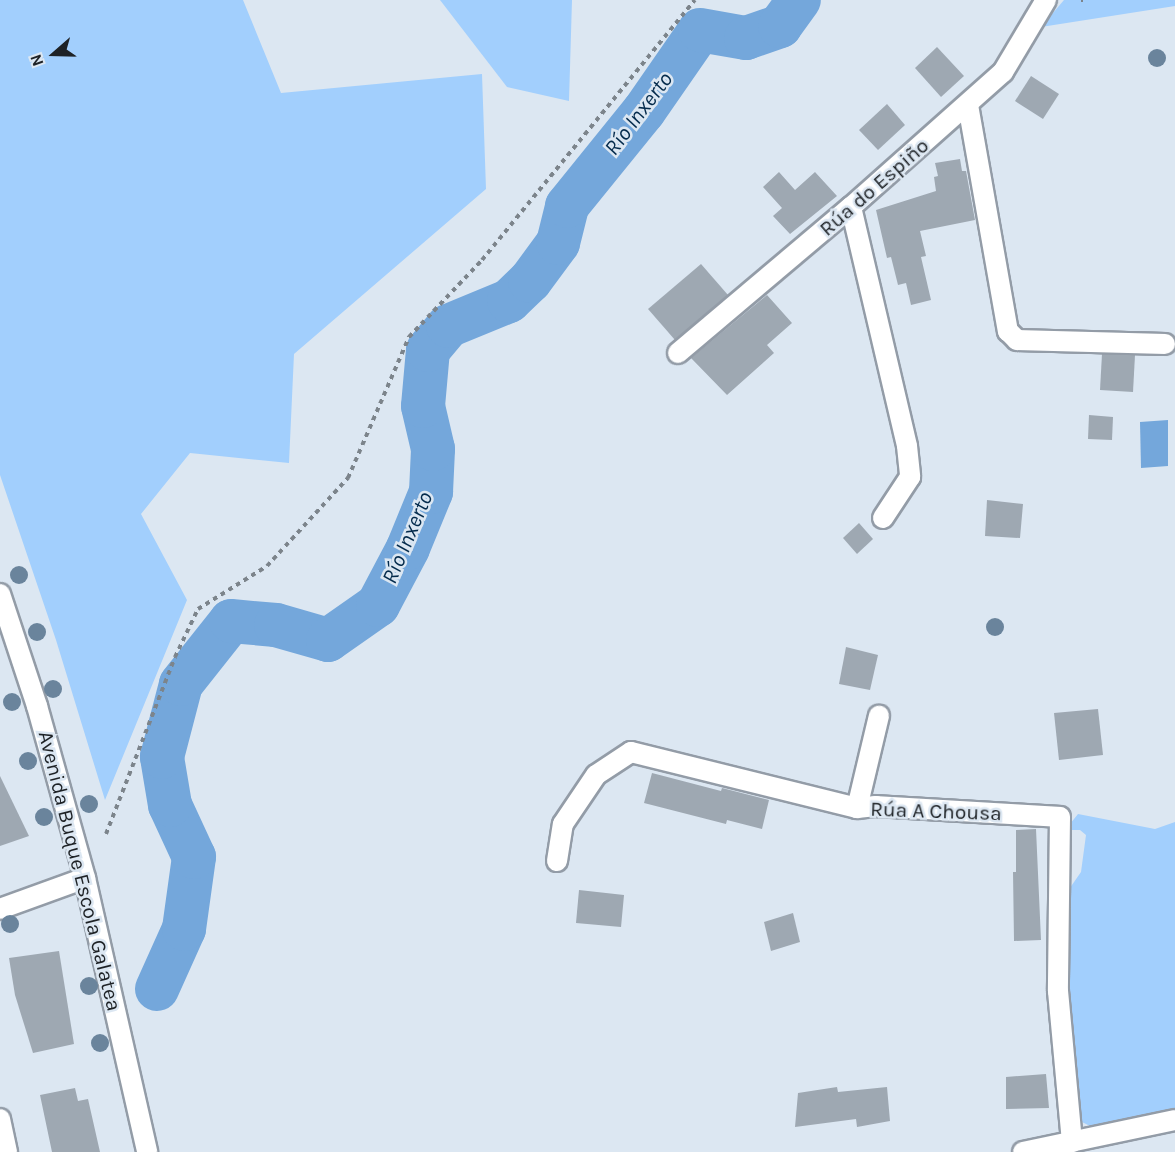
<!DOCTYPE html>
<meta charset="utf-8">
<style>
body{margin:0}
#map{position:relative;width:1175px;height:1152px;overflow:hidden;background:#dce7f2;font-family:Karla,sans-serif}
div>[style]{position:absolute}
.green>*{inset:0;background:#a2cffd}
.water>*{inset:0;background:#74a7db}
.river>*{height:44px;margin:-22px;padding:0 22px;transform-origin:22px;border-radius:22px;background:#74a7db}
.building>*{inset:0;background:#9ea8b2}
.path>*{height:4px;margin-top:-2px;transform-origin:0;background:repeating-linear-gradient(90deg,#7c848b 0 4.5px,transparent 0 9px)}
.roads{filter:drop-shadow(2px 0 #939ca7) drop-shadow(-2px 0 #939ca7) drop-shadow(0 2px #939ca7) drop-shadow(0 -2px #939ca7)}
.minor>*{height:20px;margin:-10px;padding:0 10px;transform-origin:10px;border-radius:10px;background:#fff}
.trees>*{width:18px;height:18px;margin:-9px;border-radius:50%;background:#6a849c}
span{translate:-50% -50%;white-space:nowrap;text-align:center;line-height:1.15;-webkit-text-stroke:5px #dce7f2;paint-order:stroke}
.street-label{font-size:21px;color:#1e2226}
.water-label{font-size:22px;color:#042b4c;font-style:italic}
.north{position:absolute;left:24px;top:24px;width:60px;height:60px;-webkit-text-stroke:4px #dce7f2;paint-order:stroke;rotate:250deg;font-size:16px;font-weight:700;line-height:24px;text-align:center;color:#1e2226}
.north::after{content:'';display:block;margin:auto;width:21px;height:27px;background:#1e2226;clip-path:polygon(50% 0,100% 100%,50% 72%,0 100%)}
</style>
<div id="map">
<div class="green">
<i style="clip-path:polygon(0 0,243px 0,281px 93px,482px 74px,486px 189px,294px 354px,289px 463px,190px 453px,141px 514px,187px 600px,105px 800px,56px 640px,0 475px)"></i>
<i style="clip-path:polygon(440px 0,572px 0,569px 101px,507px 87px)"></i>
<i style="clip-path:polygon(1064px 0,1175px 0,1175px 6px,1041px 27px)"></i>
<i style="clip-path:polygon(1078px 814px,1155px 829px,1175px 822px,1175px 1109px,1092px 1127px,1082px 1122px,1078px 1112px,1064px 917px,1065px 895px,1081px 872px,1086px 835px,1080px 830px,1069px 830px,1070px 824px)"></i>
</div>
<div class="water">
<i style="clip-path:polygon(1168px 420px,1168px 466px,1141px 468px,1140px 422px)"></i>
</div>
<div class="river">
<i style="left:157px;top:989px;width:66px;rotate:-65.8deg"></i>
<i style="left:184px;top:929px;width:73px;rotate:-82.1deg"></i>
<i style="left:194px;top:857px;width:57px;rotate:-114.8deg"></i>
<i style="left:170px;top:805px;width:49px;rotate:-99.5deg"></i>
<i style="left:162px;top:757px;width:75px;rotate:-75.4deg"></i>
<i style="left:181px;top:684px;width:80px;rotate:-51.6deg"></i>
<i style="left:231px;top:621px;width:45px;rotate:5.1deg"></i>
<i style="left:276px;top:625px;width:54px;rotate:16.1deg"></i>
<i style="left:328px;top:640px;width:61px;rotate:-35deg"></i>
<i style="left:378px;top:605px;width:64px;rotate:-62.2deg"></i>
<i style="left:408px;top:548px;width:61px;rotate:-67.7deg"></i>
<i style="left:431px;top:492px;width:43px;rotate:-87.3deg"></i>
<i style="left:433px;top:449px;width:44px;rotate:-103.1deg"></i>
<i style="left:423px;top:406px;width:56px;rotate:-84.9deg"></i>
<i style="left:428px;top:350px;width:31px;rotate:-50deg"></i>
<i style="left:448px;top:326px;width:66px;rotate:-22.3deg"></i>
<i style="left:509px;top:301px;width:29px;rotate:-44deg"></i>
<i style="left:530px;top:281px;width:47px;rotate:-53.6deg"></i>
<i style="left:558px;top:243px;width:38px;rotate:-76deg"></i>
<i style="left:567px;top:206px;width:122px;rotate:-51deg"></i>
<i style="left:644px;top:111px;width:98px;rotate:-55.3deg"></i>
<i style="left:700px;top:30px;width:47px;rotate:9.9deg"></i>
<i style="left:746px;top:38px;width:36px;rotate:-19deg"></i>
<i style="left:780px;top:26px;width:32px;rotate:-54deg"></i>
</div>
<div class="building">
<i style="clip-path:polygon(937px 47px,964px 76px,941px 97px,915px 68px)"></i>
<i style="clip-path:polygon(1031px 76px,1059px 94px,1043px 119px,1015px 101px)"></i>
<i style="clip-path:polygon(887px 104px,905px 125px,878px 150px,859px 130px)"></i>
<i style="clip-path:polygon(960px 159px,962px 171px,966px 171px,975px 220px,920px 231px,926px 256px,921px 257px,931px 300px,911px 305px,906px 283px,898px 285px,891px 257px,887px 258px,876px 210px,936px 191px,934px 177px,938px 176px,935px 163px)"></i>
<i style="clip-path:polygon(779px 172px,795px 190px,815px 172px,837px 196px,790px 234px,773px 216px,782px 208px,763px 187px)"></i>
<i style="clip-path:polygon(701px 264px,728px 295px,675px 340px,648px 309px)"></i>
<i style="clip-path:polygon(767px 295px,792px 323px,767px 345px,774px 353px,727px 395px,691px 358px)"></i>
<i style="clip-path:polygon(1102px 354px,1135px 355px,1133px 392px,1100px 390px)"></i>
<i style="clip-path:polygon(1089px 415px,1113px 417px,1112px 440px,1088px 439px)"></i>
<i style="clip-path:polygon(987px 500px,1023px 504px,1020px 538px,985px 536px)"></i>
<i style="clip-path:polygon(859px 523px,873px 539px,857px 554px,843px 538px)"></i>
<i style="clip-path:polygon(846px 647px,878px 655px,870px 690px,839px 684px)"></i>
<i style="clip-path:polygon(1098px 709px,1103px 755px,1059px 760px,1054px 713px)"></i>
<i style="clip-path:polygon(652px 773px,721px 791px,722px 788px,769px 800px,762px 829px,727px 820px,726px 824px,644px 803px)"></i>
<i style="clip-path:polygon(0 776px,29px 836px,0 846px)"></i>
<i style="clip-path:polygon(1036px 829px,1041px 940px,1014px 941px,1013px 872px,1016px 872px,1016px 830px)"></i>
<i style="clip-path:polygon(579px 890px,624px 895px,621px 927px,576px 923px)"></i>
<i style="clip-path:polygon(793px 913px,800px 942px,771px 951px,764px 922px)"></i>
<i style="clip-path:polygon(59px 951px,74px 1044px,33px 1053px,15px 995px,9px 958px)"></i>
<i style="clip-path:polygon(1046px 1074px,1049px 1108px,1006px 1109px,1006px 1077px)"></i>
<i style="clip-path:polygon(837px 1087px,838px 1092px,887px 1087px,890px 1121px,857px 1127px,856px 1119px,795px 1127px,798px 1093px)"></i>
<i style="clip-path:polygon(75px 1088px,78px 1101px,88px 1099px,100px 1152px,52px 1152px,40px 1095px)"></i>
</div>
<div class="path">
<i style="left:1081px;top:0;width:2px"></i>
<i style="left:106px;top:834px;width:190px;rotate:-68.7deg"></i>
<i style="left:175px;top:657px;width:53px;rotate:-64.4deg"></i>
<i style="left:198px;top:609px;width:81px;rotate:-31.9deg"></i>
<i style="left:267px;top:566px;width:120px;rotate:-47.4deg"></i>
<i style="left:348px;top:478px;width:154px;rotate:-66.6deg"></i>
<i style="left:409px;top:337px;width:106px;rotate:-46.5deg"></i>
<i style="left:482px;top:260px;width:336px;rotate:-50.7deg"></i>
</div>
<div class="roads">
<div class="minor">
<i style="left:968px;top:105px;width:230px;rotate:80deg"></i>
<i style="left:1008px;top:331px;width:13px;rotate:45deg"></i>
<i style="left:1017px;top:340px;width:148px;rotate:1.5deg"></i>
<i style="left:851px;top:207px;width:245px;rotate:76.8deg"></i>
<i style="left:907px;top:446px;width:31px;rotate:84deg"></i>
<i style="left:910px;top:477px;width:49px;rotate:123.4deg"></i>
<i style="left:678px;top:353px;width:226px;rotate:-40.2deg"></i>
<i style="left:851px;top:207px;width:203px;rotate:-41.6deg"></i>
<i style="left:1003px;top:72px;width:84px;rotate:-59.2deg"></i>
<i style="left:0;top:594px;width:118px;rotate:71.7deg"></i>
<i style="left:37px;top:706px;width:179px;rotate:74.4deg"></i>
<i style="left:85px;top:878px;width:281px;rotate:77.2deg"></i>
<i style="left:857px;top:808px;width:95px;rotate:-76.6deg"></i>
<i style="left:557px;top:861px;width:37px;rotate:-81deg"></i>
<i style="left:563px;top:824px;width:59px;rotate:-56deg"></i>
<i style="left:596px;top:775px;width:42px;rotate:-33.3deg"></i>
<i style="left:631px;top:752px;width:233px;rotate:13.9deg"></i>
<i style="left:857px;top:808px;width:19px;rotate:-6deg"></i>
<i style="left:876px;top:806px;width:184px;rotate:3.4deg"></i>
<i style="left:1060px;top:817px;width:174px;rotate:90.7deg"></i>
<i style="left:1058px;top:991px;width:152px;rotate:84.7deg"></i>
<i style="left:0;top:909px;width:90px;rotate:-20deg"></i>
<i style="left:0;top:1119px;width:34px;rotate:78deg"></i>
<i style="left:1023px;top:1152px;width:155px;rotate:-11.9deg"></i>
</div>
</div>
<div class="trees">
<i style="left:1157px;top:58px"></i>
<i style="left:19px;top:575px"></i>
<i style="left:995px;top:627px"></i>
<i style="left:37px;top:632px"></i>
<i style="left:53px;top:689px"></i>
<i style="left:12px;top:702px"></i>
<i style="left:28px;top:761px"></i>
<i style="left:89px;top:804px"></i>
<i style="left:44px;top:817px"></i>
<i style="left:10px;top:924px"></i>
<i style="left:89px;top:986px"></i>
<i style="left:100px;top:1043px"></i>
</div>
<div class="street-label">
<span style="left:874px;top:187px;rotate:-41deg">Rúa do Espiño</span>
<span style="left:936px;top:811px;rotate:2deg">Rúa A Chousa</span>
<span style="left:80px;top:871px;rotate:76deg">Avenida Buque Escola Galatea</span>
</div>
<div class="water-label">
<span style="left:639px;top:114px;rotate:-53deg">Río Inxerto</span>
<span style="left:408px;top:538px;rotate:-67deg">Río Inxerto</span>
</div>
<div class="north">N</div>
</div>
